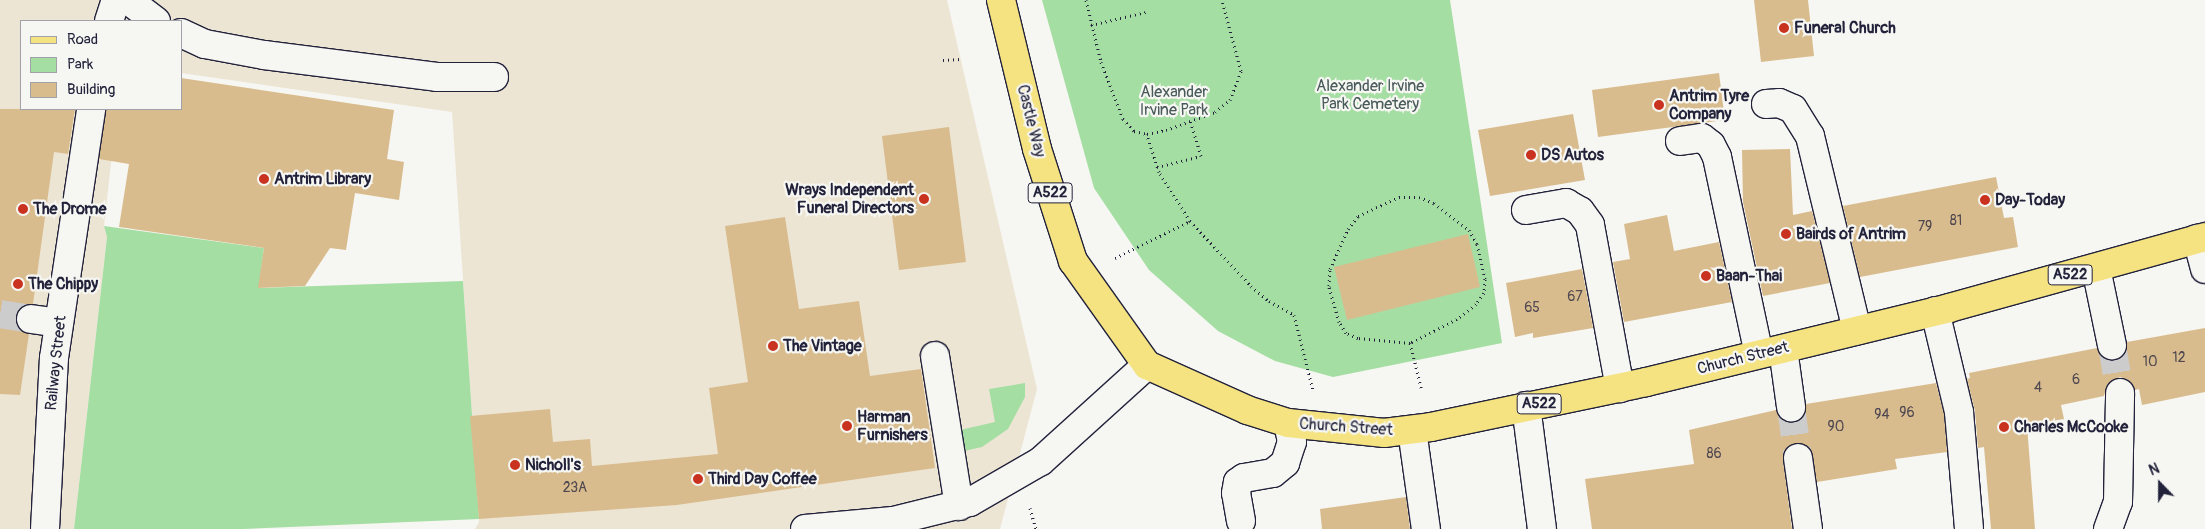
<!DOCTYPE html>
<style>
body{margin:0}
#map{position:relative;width:2205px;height:529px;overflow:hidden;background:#f6f6f2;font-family:Pangolin,sans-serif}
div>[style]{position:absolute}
.built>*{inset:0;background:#ede5d4}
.green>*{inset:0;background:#a5dea3}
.building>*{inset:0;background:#d9bc8e}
.minor-tunnel>*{height:28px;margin-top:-14px;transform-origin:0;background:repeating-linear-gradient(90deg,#cccccd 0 28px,transparent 0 42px)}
.path>*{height:3px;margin-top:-1.5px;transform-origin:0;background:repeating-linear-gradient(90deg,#22223b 0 1px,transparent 0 5px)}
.roads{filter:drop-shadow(1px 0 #22223b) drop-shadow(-1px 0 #22223b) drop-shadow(0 1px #22223b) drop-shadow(0 -1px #22223b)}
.minor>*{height:28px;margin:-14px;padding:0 14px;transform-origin:14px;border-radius:14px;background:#f6f6f2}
.major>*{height:28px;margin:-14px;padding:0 14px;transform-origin:14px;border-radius:14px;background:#f5e382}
.dots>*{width:14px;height:14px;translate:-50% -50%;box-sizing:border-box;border:2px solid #f6f6f2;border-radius:50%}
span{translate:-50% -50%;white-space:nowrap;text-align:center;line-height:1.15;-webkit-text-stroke:4.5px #f6f6f2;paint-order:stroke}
.number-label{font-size:14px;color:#504850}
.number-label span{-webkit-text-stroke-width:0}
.shield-label span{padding:1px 4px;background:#f6f6f2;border:1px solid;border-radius:4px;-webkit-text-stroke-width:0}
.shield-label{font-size:15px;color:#22223b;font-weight:700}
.poi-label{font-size:16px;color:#22223b;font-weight:700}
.left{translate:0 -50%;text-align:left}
.right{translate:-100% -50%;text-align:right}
.park-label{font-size:16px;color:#495a5a}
.street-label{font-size:16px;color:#22223b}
.legend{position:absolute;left:20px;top:20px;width:162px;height:90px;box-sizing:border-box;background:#f6f6f2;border:1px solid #a1a1a9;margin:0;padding:6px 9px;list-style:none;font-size:15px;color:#22223b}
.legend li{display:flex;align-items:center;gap:10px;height:25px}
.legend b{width:25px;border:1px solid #a1a1a9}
.north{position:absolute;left:2135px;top:459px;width:50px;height:50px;-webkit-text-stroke:4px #f6f6f2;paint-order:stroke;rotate:338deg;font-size:14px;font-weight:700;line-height:20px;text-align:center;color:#22223b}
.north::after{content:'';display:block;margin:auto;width:18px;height:22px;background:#22223b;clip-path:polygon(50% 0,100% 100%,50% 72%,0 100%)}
</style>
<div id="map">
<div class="built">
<i style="clip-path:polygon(0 0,947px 0,1037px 389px,1000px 529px,475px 529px,479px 522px,452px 112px,181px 73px,181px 21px,21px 21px,21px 109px,117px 109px,104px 226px,107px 237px,74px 529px,0 529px)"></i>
</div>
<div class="green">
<i style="clip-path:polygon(1042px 0,1450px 0,1502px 343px,1333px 377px,1275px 361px,1218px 331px,1149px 270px,1094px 188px)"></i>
<i style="clip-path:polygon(104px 226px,264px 248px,259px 288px,463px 281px,479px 519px,244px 529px,74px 529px,107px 237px)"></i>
<i style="clip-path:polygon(1025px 383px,1025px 397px,1008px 429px,982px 447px,964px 451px,960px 430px,995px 422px,989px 389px)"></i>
</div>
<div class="building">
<i style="clip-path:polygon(1754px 0,1808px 0,1814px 56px,1761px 62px)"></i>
<i style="clip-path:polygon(1719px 73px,1725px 120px,1598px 137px,1592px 90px)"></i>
<i style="clip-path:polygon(181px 78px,394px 110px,387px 159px,404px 162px,399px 200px,355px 193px,346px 250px,330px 248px,305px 286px,258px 288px,264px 248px,119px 227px,129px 164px,99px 159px,106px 109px,181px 109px)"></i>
<i style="clip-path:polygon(0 109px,75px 109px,68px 154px,54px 152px,33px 304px,19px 309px,16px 316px,17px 325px,29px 334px,20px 395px,0 394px)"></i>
<i style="clip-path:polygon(1573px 114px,1585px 180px,1490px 196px,1478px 130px)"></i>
<i style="clip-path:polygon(949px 127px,966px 262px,899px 270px,882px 136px)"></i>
<i style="clip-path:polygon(1790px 149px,1793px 215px,1812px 211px,1830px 283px,1763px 296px,1743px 202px,1742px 150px)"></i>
<i style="clip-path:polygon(1996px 177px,2004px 218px,2013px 217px,2018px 247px,1860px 277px,1843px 206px)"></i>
<i style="clip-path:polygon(1667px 215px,1674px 251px,1719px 242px,1732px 302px,1624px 322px,1613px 262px,1630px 259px,1624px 224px)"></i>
<i style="clip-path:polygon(785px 217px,799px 309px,859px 301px,870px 376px,921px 369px,935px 468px,677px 505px,479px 519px,470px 416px,550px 409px,553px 442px,590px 439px,592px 466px,718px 454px,709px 388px,748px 382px,725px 226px)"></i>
<i style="clip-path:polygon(1468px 234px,1480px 287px,1347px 320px,1334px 267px)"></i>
<i style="clip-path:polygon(1582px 269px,1593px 328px,1533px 338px,1533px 333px,1515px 337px,1506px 283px)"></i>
<i style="clip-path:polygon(2205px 328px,2205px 392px,2142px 405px,2139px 389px,2135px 390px,2128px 380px,2120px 377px,2107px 385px,2104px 396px,2061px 405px,2064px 419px,2027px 425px,2035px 529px,1991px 529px,1984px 447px,1978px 448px,1975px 411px,1967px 379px,1970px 378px,1969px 373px,2097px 348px,2101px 356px,2115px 360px,2123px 356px,2127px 342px)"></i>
<i style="clip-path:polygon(1936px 383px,1944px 414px,1947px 452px,1895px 459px,1897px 469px,1817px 482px,1810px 448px,1796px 443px,1788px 446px,1783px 460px,1792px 529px,1592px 529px,1585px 479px,1694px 464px,1689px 430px,1776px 410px,1785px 421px,1794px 422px,1805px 413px,1806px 404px)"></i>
<i style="clip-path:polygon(1406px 497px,1410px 529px,1322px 529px,1320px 509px)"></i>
</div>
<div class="minor-tunnel">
<i style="left:0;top:314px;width:31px;rotate:9deg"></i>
<i style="left:2112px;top:345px;width:49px;rotate:80.5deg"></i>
<i style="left:1791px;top:407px;width:51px;rotate:82.2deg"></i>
</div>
<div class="path">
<i style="left:1086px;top:0;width:64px;rotate:76.4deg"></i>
<i style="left:1101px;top:62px;width:61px;rotate:68.9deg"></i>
<i style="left:1123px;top:119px;width:16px;rotate:47deg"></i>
<i style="left:1134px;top:131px;width:13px;rotate:13deg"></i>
<i style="left:1147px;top:134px;width:19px;rotate:-12deg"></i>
<i style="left:1166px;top:130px;width:52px;rotate:-20.2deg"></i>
<i style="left:1215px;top:112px;width:19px;rotate:-39deg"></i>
<i style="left:1230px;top:100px;width:31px;rotate:-69deg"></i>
<i style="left:1241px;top:71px;width:73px;rotate:-105deg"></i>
<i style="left:1091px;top:25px;width:57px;rotate:-13.3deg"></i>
<i style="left:943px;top:60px;width:18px;rotate:-3deg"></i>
<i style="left:1157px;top:167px;width:45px;rotate:-14deg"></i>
<i style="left:1201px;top:156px;width:37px;rotate:-107deg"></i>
<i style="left:1399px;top:197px;width:20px"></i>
<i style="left:1419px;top:197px;width:16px;rotate:22deg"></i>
<i style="left:1434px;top:203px;width:44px;rotate:37.6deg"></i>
<i style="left:1469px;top:230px;width:16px;rotate:60deg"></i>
<i style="left:1477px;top:244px;width:36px;rotate:77deg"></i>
<i style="left:1485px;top:279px;width:14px;rotate:94deg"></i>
<i style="left:1484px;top:293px;width:14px;rotate:126deg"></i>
<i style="left:1476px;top:304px;width:24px;rotate:142deg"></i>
<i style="left:1457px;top:319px;width:53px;rotate:152.9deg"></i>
<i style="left:1410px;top:343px;width:52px;rotate:-174.5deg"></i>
<i style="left:1358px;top:338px;width:13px;rotate:-157deg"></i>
<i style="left:1346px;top:333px;width:13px;rotate:-122deg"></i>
<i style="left:1339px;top:322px;width:37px;rotate:-106deg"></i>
<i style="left:1329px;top:286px;width:17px;rotate:-87deg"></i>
<i style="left:1330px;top:269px;width:44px;rotate:-65.8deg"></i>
<i style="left:1348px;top:229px;width:16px;rotate:-52deg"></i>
<i style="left:1358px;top:216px;width:45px;rotate:-24.9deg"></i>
<i style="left:1190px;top:221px;width:89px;rotate:46.8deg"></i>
<i style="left:1251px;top:286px;width:23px;rotate:40deg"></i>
<i style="left:1269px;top:301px;width:29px;rotate:29deg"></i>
<i style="left:1294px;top:315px;width:77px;rotate:75.8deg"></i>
<i style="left:1115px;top:258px;width:84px;rotate:-26.3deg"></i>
<i style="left:1190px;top:221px;width:58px;rotate:-122.3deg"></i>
<i style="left:1159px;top:172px;width:40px;rotate:-108deg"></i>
<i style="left:1410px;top:343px;width:49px;rotate:76deg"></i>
<i style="left:1030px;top:508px;width:22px;rotate:74deg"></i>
</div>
<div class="roads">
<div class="minor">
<i style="left:128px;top:0;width:35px;rotate:37deg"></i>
<i style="left:109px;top:21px;width:22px;rotate:-72deg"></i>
<i style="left:181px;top:33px;width:26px;rotate:25deg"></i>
<i style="left:205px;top:44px;width:60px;rotate:10.6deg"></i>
<i style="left:264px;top:55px;width:174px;rotate:7.2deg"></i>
<i style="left:437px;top:77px;width:57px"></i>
<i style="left:1766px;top:104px;width:13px;rotate:-4deg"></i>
<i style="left:1779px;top:103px;width:15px;rotate:23deg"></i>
<i style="left:1793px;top:109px;width:32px;rotate:58deg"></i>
<i style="left:1810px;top:136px;width:200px;rotate:76.4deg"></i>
<i style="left:1680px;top:141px;width:22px;rotate:-8deg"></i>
<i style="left:1702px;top:138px;width:11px;rotate:38deg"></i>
<i style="left:1711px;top:145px;width:13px;rotate:63deg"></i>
<i style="left:1717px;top:157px;width:201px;rotate:78deg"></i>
<i style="left:1526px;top:210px;width:41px;rotate:-9.9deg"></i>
<i style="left:1566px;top:203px;width:16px;rotate:30deg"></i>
<i style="left:1580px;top:211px;width:17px;rotate:54deg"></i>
<i style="left:1590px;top:225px;width:166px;rotate:79.6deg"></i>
<i style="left:2197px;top:239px;width:31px;rotate:75deg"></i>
<i style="left:2096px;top:268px;width:79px;rotate:78.3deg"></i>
<i style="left:1935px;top:311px;width:104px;rotate:76.6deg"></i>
<i style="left:1959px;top:412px;width:117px;rotate:85.1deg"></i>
<i style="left:31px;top:319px;width:28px;rotate:8deg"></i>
<i style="left:1783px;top:349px;width:59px;rotate:82.1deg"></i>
<i style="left:935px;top:356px;width:152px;rotate:80.9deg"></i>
<i style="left:1526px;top:406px;width:124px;rotate:82.6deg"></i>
<i style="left:1412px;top:430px;width:100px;rotate:82deg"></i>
<i style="left:1798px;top:458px;width:72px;rotate:82deg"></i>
<i style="left:1241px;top:521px;width:28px;rotate:-100deg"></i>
<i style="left:1236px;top:493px;width:11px;rotate:-80deg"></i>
<i style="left:1238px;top:482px;width:7px;rotate:-34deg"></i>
<i style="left:1244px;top:478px;width:29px;rotate:-10deg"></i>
<i style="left:1273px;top:473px;width:16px;rotate:-40deg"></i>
<i style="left:1285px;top:463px;width:22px;rotate:-72deg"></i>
<i style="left:1292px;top:442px;width:19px;rotate:-102deg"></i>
<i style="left:45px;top:529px;width:171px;rotate:-87deg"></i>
<i style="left:54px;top:358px;width:252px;rotate:-81.5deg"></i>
<i style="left:805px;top:529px;width:88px;rotate:-5.2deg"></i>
<i style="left:893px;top:521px;width:79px;rotate:-13.9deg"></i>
<i style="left:970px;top:502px;width:82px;rotate:-30deg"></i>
<i style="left:1041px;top:461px;width:143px;rotate:-42.2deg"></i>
<i style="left:2108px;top:529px;width:29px;rotate:-70deg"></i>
<i style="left:2118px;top:502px;width:109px;rotate:-88.9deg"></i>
</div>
<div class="major">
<i style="left:1001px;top:0;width:153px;rotate:76.4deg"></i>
<i style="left:1037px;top:149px;width:118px;rotate:72.2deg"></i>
<i style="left:1073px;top:261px;width:128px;rotate:54.6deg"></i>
<i style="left:1147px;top:365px;width:110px;rotate:24.2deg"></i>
<i style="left:1247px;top:410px;width:43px;rotate:17.6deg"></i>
<i style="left:1288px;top:423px;width:97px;rotate:5.9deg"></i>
<i style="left:1384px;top:433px;width:47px;rotate:-7.3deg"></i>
<i style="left:1431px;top:427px;width:220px;rotate:-11.8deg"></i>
<i style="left:1646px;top:382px;width:312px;rotate:-13.7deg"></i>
<i style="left:1949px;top:308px;width:266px;rotate:-15.5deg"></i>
</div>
</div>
<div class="dots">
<i style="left:1784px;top:28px;background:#c8321e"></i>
<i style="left:1659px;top:105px;background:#c8321e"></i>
<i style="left:1531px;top:155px;background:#c8321e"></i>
<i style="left:264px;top:179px;background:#c8321e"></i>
<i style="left:924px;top:199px;background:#c8321e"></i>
<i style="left:1985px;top:200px;background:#c8321e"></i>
<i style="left:23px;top:209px;background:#c8321e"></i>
<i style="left:1786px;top:234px;background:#c8321e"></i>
<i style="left:1706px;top:276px;background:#c8321e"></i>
<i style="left:18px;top:284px;background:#c8321e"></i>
<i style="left:773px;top:346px;background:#c8321e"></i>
<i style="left:847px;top:426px;background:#c8321e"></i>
<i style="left:2004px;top:427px;background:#c8321e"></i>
<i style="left:515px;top:465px;background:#c8321e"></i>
<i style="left:698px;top:479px;background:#c8321e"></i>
</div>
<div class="number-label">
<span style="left:1956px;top:221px">81</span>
<span style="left:1925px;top:227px">79</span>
<span style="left:1575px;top:297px">67</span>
<span style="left:1532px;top:308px">65</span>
<span style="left:2179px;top:358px">12</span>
<span style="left:2150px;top:362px">10</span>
<span style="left:2076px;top:380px">6</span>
<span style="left:2038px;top:388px">4</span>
<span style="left:1907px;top:413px">96</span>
<span style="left:1882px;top:415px">94</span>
<span style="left:1836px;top:427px">90</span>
<span style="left:1714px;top:454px">86</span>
<span style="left:575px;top:488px">23A</span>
</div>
<div class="shield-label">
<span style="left:1050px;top:193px">A522</span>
<span style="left:2070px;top:275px">A522</span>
<span style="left:1539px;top:404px">A522</span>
</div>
<div class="poi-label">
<span class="left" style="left:1794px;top:28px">Funeral Church</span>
<span class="left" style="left:1669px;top:105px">Antrim Tyre<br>Company</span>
<span class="left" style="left:1541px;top:155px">DS Autos</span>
<span class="left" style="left:274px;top:179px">Antrim Library</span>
<span class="right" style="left:914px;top:199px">Wrays Independent<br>Funeral Directors</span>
<span class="left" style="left:1995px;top:200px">Day-Today</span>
<span class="left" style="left:33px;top:209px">The Drome</span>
<span class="left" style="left:1796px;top:234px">Bairds of Antrim</span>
<span class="left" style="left:1716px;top:276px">Baan-Thai</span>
<span class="left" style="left:28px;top:284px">The Chippy</span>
<span class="left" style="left:783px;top:346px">The Vintage</span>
<span class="left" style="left:857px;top:426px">Harman<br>Furnishers</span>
<span class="left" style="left:2014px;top:427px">Charles McCooke</span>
<span class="left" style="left:525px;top:465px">Nicholl's</span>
<span class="left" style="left:708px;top:479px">Third Day Coffee</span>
</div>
<div class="park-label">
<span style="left:1370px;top:95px">Alexander Irvine<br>Park Cemetery</span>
<span style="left:1174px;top:101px">Alexander<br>Irvine Park</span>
</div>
<div class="street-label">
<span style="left:1031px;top:121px;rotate:76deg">Castle Way</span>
<span style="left:1743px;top:358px;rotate:-14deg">Church Street</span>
<span style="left:56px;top:363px;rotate:-84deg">Railway Street</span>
<span style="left:1346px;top:427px;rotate:4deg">Church Street</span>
</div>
<ul class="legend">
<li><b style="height:6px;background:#f5e382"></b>Road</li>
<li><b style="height:14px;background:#a5dea3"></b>Park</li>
<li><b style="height:14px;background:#d9bc8e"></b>Building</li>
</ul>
<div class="north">N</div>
</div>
